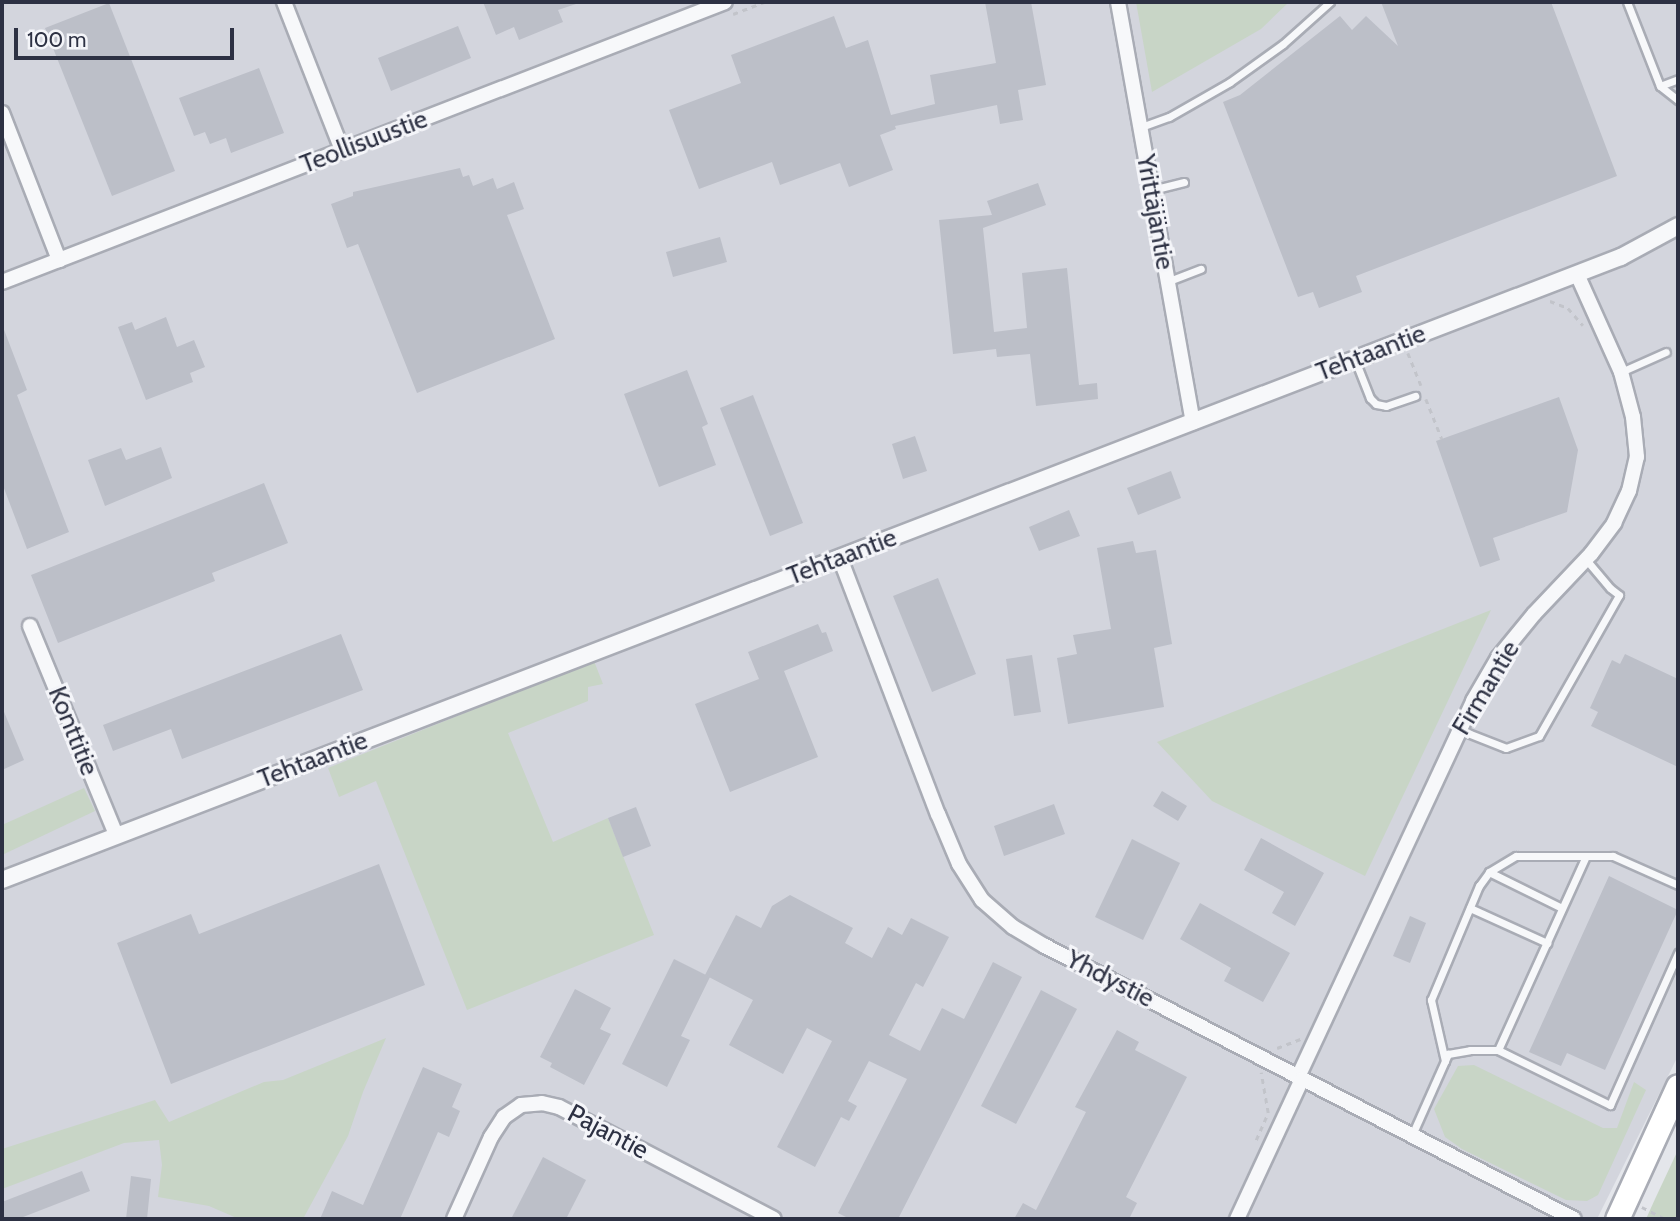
<!DOCTYPE html>
<meta charset="utf-8">
<style>
body{margin:0}
#map{position:relative;width:1680px;height:1221px;overflow:hidden;background:#e4e6eb;font-family:Cabin,sans-serif}
div>[style]{position:absolute}
.built>*{inset:0;background:#d3d5dd}
.green>*{inset:0;background:#c8d5c6}
.building>*{inset:0;background:#bcbfc8}
.path>*{height:2.5px;margin-top:-1.25px;transform-origin:0;background:repeating-linear-gradient(90deg,#c2c4ca 0 5px,transparent 0 10px)}
.roads{filter:drop-shadow(2px 0 #a9acb5) drop-shadow(-2px 0 #a9acb5) drop-shadow(0 2px #a9acb5) drop-shadow(0 -2px #a9acb5)}
.service>*{height:7px;margin:-3.5px;padding:0 3.5px;transform-origin:3.5px;border-radius:3.5px;background:#f7f8fa}
.minor>*{height:14px;margin:-7px;padding:0 7px;transform-origin:7px;border-radius:7px;background:#f7f8fa}
.tertiary>*{height:16px;margin:-8px;padding:0 8px;transform-origin:8px;border-radius:8px;background:#f7f8fa}
.trunk>*{height:23px;margin:-11.5px;padding:0 11.5px;transform-origin:11.5px;border-radius:11.5px;background:#fff}
span{translate:-50% -50%;white-space:nowrap;text-align:center;line-height:1.15;-webkit-text-stroke:6px #f4f5f9;paint-order:stroke}
.street-label{font-size:26px;color:#2d3143}
.frame{position:absolute;inset:0;border:4px solid #2d3143;pointer-events:none}
.scale{position:absolute;left:14px;top:28px;width:220px;height:32px;box-sizing:border-box;border:4px solid #2d3143;border-top:0;padding-left:9px;font-size:21px;line-height:24px;white-space:nowrap;color:#2d3143;-webkit-text-stroke:5px #f4f5f9;paint-order:stroke}
</style>
<div id="map">
<div class="built">
<i style="clip-path:polygon(2px 2px,1678px 2px,1678px 1056px,1597px 1219px,2px 1219px)"></i>
</div>
<div class="green">
<i style="clip-path:polygon(1136px 2px,1289px 2px,1261px 29px,1152px 92px)"></i>
<i style="clip-path:polygon(1491px 610px,1365px 876px,1212px 801px,1157px 742px)"></i>
<i style="clip-path:polygon(594px 661px,603px 684px,588px 687px,588px 701px,508px 733px,553px 842px,608px 818px,654px 935px,467px 1010px,376px 781px,339px 797px,328px 768px)"></i>
<i style="clip-path:polygon(84px 788px,95px 811px,2px 855px,2px 825px)"></i>
<i style="clip-path:polygon(386px 1038px,363px 1092px,348px 1136px,303px 1219px,239px 1219px,209px 1206px,158px 1197px,162px 1165px,159px 1140px,124px 1143px,2px 1189px,2px 1149px,155px 1100px,169px 1122px,264px 1082px,283px 1080px)"></i>
<i style="clip-path:polygon(1474px 1065px,1603px 1128px,1617px 1128px,1634px 1082px,1646px 1090px,1598px 1195px,1587px 1201px,1566px 1200px,1462px 1149px,1445px 1137px,1434px 1109px,1458px 1066px)"></i>
<i style="clip-path:polygon(1678px 1150px,1678px 1219px,1646px 1219px,1655px 1199px)"></i>
</div>
<div class="building">
<i style="clip-path:polygon(483px 2px,579px 2px,579px 3px,558px 10px,563px 22px,519px 40px,514px 27px,496px 35px)"></i>
<i style="clip-path:polygon(985px 2px,1031px 2px,1046px 85px,1018px 90px,1023px 120px,1000px 124px,997px 105px,895px 126px,896px 129px,880px 135px,893px 170px,849px 187px,840px 163px,780px 185px,772px 162px,699px 189px,669px 110px,741px 83px,731px 55px,834px 16px,846px 48px,868px 40px,891px 115px,935px 104px,930px 75px,996px 63px)"></i>
<i style="clip-path:polygon(1381px 2px,1551px 2px,1617px 176px,1356px 276px,1362px 292px,1319px 308px,1313px 292px,1298px 297px,1223px 102px,1240px 95px,1340px 16px,1352px 30px,1366px 16px,1398px 46px)"></i>
<i style="clip-path:polygon(109px 3px,175px 171px,112px 196px,45px 28px)"></i>
<i style="clip-path:polygon(458px 26px,471px 58px,391px 91px,378px 58px)"></i>
<i style="clip-path:polygon(259px 68px,284px 133px,231px 153px,226px 138px,210px 144px,205px 132px,194px 136px,179px 98px)"></i>
<i style="clip-path:polygon(460px 168px,463px 177px,469px 175px,473px 186px,493px 178px,497px 189px,514px 182px,524px 209px,507px 215px,555px 339px,417px 393px,358px 244px,347px 248px,331px 204px,353px 196px,353px 192px)"></i>
<i style="clip-path:polygon(1038px 183px,1046px 205px,983px 228px,994px 332px,1027px 328px,1022px 273px,1067px 268px,1079px 385px,1097px 383px,1098px 399px,1036px 406px,1030px 354px,997px 357px,996px 349px,953px 354px,939px 220px,992px 215px,987px 201px)"></i>
<i style="clip-path:polygon(720px 237px,727px 262px,673px 277px,666px 252px)"></i>
<i style="clip-path:polygon(166px 317px,177px 347px,194px 340px,205px 367px,190px 373px,193px 382px,146px 400px,118px 327px,132px 322px,135px 330px)"></i>
<i style="clip-path:polygon(3px 327px,27px 390px,17px 395px,69px 532px,27px 549px,2px 483px)"></i>
<i style="clip-path:polygon(687px 370px,708px 424px,702px 427px,716px 465px,659px 487px,624px 394px)"></i>
<i style="clip-path:polygon(753px 395px,803px 523px,770px 536px,720px 408px)"></i>
<i style="clip-path:polygon(1559px 397px,1578px 450px,1567px 512px,1493px 538px,1500px 560px,1480px 567px,1436px 441px)"></i>
<i style="clip-path:polygon(915px 436px,927px 471px,903px 479px,892px 444px)"></i>
<i style="clip-path:polygon(161px 447px,172px 478px,105px 506px,88px 460px,121px 448px,126px 460px)"></i>
<i style="clip-path:polygon(1171px 471px,1181px 498px,1138px 515px,1127px 488px)"></i>
<i style="clip-path:polygon(264px 483px,288px 543px,212px 573px,215px 581px,58px 643px,31px 575px)"></i>
<i style="clip-path:polygon(1069px 510px,1080px 536px,1039px 551px,1029px 527px)"></i>
<i style="clip-path:polygon(1133px 541px,1136px 553px,1156px 550px,1172px 644px,1154px 648px,1164px 707px,1068px 724px,1057px 658px,1077px 654px,1073px 635px,1111px 629px,1097px 548px)"></i>
<i style="clip-path:polygon(938px 578px,976px 674px,932px 692px,893px 596px)"></i>
<i style="clip-path:polygon(818px 624px,822px 633px,826px 632px,833px 651px,784px 671px,818px 757px,730px 792px,695px 704px,759px 679px,748px 652px)"></i>
<i style="clip-path:polygon(341px 634px,363px 690px,182px 759px,171px 729px,113px 751px,103px 725px)"></i>
<i style="clip-path:polygon(1625px 654px,1678px 679px,1678px 767px,1591px 726px,1598px 712px,1590px 708px,1612px 660px,1620px 664px)"></i>
<i style="clip-path:polygon(1032px 655px,1041px 712px,1014px 716px,1006px 659px)"></i>
<i style="clip-path:polygon(2px 707px,24px 760px,2px 770px)"></i>
<i style="clip-path:polygon(1162px 791px,1187px 806px,1178px 821px,1153px 806px)"></i>
<i style="clip-path:polygon(1054px 804px,1065px 834px,1004px 856px,994px 826px)"></i>
<i style="clip-path:polygon(636px 807px,651px 846px,623px 857px,608px 818px)"></i>
<i style="clip-path:polygon(1261px 838px,1324px 873px,1295px 926px,1272px 913px,1284px 892px,1244px 870px)"></i>
<i style="clip-path:polygon(1132px 839px,1180px 863px,1143px 940px,1095px 917px)"></i>
<i style="clip-path:polygon(379px 864px,425px 985px,171px 1084px,117px 943px,191px 914px,199px 934px)"></i>
<i style="clip-path:polygon(1609px 876px,1678px 910px,1605px 1070px,1567px 1053px,1561px 1066px,1529px 1052px)"></i>
<i style="clip-path:polygon(790px 895px,853px 928px,845px 943px,872px 958px,888px 927px,902px 935px,911px 918px,949px 937px,923px 987px,916px 983px,889px 1035px,920px 1051px,942px 1008px,964px 1019px,993px 962px,1022px 977px,898px 1219px,850px 1219px,838px 1213px,907px 1079px,869px 1061px,848px 1101px,857px 1106px,849px 1121px,841px 1117px,815px 1167px,777px 1147px,832px 1041px,807px 1028px,783px 1074px,729px 1045px,753px 1000px,705px 975px,736px 915px,761px 928px,772px 906px)"></i>
<i style="clip-path:polygon(1200px 903px,1290px 953px,1263px 1002px,1224px 981px,1231px 968px,1180px 939px)"></i>
<i style="clip-path:polygon(1410px 916px,1426px 923px,1410px 963px,1393px 956px)"></i>
<i style="clip-path:polygon(674px 959px,710px 977px,681px 1036px,690px 1040px,667px 1087px,622px 1064px)"></i>
<i style="clip-path:polygon(575px 989px,611px 1008px,600px 1029px,611px 1034px,584px 1085px,550px 1067px,552px 1063px,540px 1057px)"></i>
<i style="clip-path:polygon(1041px 990px,1077px 1009px,1016px 1124px,981px 1106px)"></i>
<i style="clip-path:polygon(1117px 1030px,1139px 1042px,1135px 1050px,1187px 1077px,1126px 1197px,1137px 1203px,1129px 1219px,1014px 1219px,1023px 1203px,1036px 1210px,1086px 1112px,1075px 1107px)"></i>
<i style="clip-path:polygon(423px 1067px,462px 1084px,452px 1107px,460px 1111px,449px 1137px,438px 1132px,400px 1219px,320px 1219px,332px 1191px,363px 1205px)"></i>
<i style="clip-path:polygon(543px 1157px,586px 1180px,566px 1219px,511px 1219px)"></i>
<i style="clip-path:polygon(82px 1171px,90px 1191px,18px 1219px,2px 1219px,2px 1202px)"></i>
<i style="clip-path:polygon(131px 1176px,151px 1179px,147px 1219px,126px 1219px)"></i>
</div>
<div class="path">
<i style="left:733px;top:14px;width:34px;rotate:-21deg"></i>
<i style="left:1550px;top:301px;width:19px;rotate:21deg"></i>
<i style="left:1568px;top:308px;width:23px;rotate:49deg"></i>
<i style="left:1408px;top:353px;width:35px;rotate:68deg"></i>
<i style="left:1426px;top:399px;width:43px;rotate:68.2deg"></i>
<i style="left:1277px;top:1048px;width:25px;rotate:-21deg"></i>
<i style="left:1256px;top:1140px;width:30px;rotate:-66deg"></i>
<i style="left:1268px;top:1113px;width:41px;rotate:-99.9deg"></i>
<i style="left:1642px;top:1207px;width:27px;rotate:27deg"></i>
</div>
<div class="roads">
<div class="service">
<i style="left:1627px;top:2px;width:90px;rotate:68.6deg"></i>
<i style="left:1660px;top:86px;width:19px;rotate:-21deg"></i>
<i style="left:1660px;top:86px;width:23px;rotate:38deg"></i>
<i style="left:1141px;top:127px;width:30px;rotate:-20deg"></i>
<i style="left:1169px;top:117px;width:70px;rotate:-29.8deg"></i>
<i style="left:1230px;top:82px;width:65px;rotate:-35.6deg"></i>
<i style="left:1283px;top:44px;width:63px;rotate:-41.8deg"></i>
<i style="left:1152px;top:190px;width:33px;rotate:-14deg"></i>
<i style="left:1169px;top:281px;width:34px;rotate:-21deg"></i>
<i style="left:1355px;top:360px;width:41px;rotate:68.5deg"></i>
<i style="left:1370px;top:398px;width:8px;rotate:45deg"></i>
<i style="left:1376px;top:404px;width:10px;rotate:11deg"></i>
<i style="left:1386px;top:406px;width:31px;rotate:-19deg"></i>
<i style="left:1621px;top:372px;width:49px;rotate:-24deg"></i>
<i style="left:1460px;top:730px;width:49px;rotate:21.4deg"></i>
<i style="left:1506px;top:748px;width:35px;rotate:-20deg"></i>
<i style="left:1539px;top:736px;width:162px;rotate:-60.4deg"></i>
<i style="left:1619px;top:595px;width:11px;rotate:-142deg"></i>
<i style="left:1610px;top:588px;width:38px;rotate:-130deg"></i>
<i style="left:1489px;top:872px;width:81px;rotate:26.3deg"></i>
<i style="left:1470px;top:908px;width:85px;rotate:24.4deg"></i>
<i style="left:1498px;top:1050px;width:213px;rotate:-65.6deg"></i>
<i style="left:1445px;top:1061px;width:63px;rotate:-102.9deg"></i>
<i style="left:1431px;top:1000px;width:124px;rotate:-67.2deg"></i>
<i style="left:1479px;top:886px;width:17px;rotate:-54deg"></i>
<i style="left:1489px;top:872px;width:31px;rotate:-31deg"></i>
<i style="left:1516px;top:856px;width:97px"></i>
<i style="left:1613px;top:856px;width:71px;rotate:24deg"></i>
<i style="left:1412px;top:1135px;width:89px;rotate:-66deg"></i>
<i style="left:1448px;top:1054px;width:22px;rotate:-10deg"></i>
<i style="left:1470px;top:1050px;width:28px"></i>
<i style="left:1498px;top:1050px;width:125px;rotate:26.2deg"></i>
<i style="left:1610px;top:1105px;width:167px;rotate:-65.9deg"></i>
</div>
<div class="minor">
<i style="left:284px;top:2px;width:159px;rotate:68.6deg"></i>
<i style="left:1118px;top:2px;width:427px;rotate:79.9deg"></i>
<i style="left:2px;top:113px;width:158px;rotate:68.8deg"></i>
<i style="left:2px;top:282px;width:775px;rotate:-21.17deg"></i>
<i style="left:840px;top:558px;width:274px;rotate:69.1deg"></i>
<i style="left:938px;top:814px;width:54px;rotate:67.2deg"></i>
<i style="left:959px;top:864px;width:43px;rotate:57.4deg"></i>
<i style="left:982px;top:900px;width:41px;rotate:41.1deg"></i>
<i style="left:1013px;top:927px;width:37px;rotate:31deg"></i>
<i style="left:1045px;top:946px;width:595px;rotate:27.3deg"></i>
<i style="left:30px;top:626px;width:226px;rotate:67.6deg"></i>
<i style="left:1298px;top:1077px;width:415px;rotate:-65deg"></i>
<i style="left:1473px;top:701px;width:50px;rotate:-59.8deg"></i>
<i style="left:1498px;top:658px;width:57px;rotate:-50.7deg"></i>
<i style="left:1534px;top:614px;width:83px;rotate:-46.5deg"></i>
<i style="left:1591px;top:554px;width:39px;rotate:-53deg"></i>
<i style="left:1614px;top:523px;width:35px;rotate:-65deg"></i>
<i style="left:1629px;top:491px;width:35px;rotate:-77deg"></i>
<i style="left:1637px;top:457px;width:40px;rotate:-95.7deg"></i>
<i style="left:1633px;top:417px;width:47px;rotate:-104.9deg"></i>
<i style="left:1621px;top:372px;width:107px;rotate:-114.2deg"></i>
<i style="left:454px;top:1219px;width:90px;rotate:-65.7deg"></i>
<i style="left:491px;top:1137px;width:24px;rotate:-57deg"></i>
<i style="left:504px;top:1117px;width:21px;rotate:-35deg"></i>
<i style="left:521px;top:1105px;width:21px;rotate:-5deg"></i>
<i style="left:542px;top:1103px;width:17px;rotate:13deg"></i>
<i style="left:559px;top:1107px;width:242px;rotate:27.5deg"></i>
<i style="left:1237px;top:1219px;width:154px;rotate:-65.1deg"></i>
</div>
<div class="tertiary">
<i style="left:2px;top:880px;width:1735px;rotate:-21.05deg"></i>
<i style="left:1621px;top:257px;width:65px;rotate:-28.5deg"></i>
</div>
<div class="trunk">
<i style="left:1617px;top:1219px;width:146px;rotate:-65.4deg"></i>
</div>
</div>
<div class="street-label">
<span style="left:364px;top:142px;rotate:-21deg">Teollisuustie</span>
<span style="left:1155px;top:212px;rotate:80deg">Yrittäjäntie</span>
<span style="left:1371px;top:353px;rotate:-21deg">Tehtaantie</span>
<span style="left:842px;top:557px;rotate:-21deg">Tehtaantie</span>
<span style="left:1486px;top:688px;rotate:-59deg">Firmantie</span>
<span style="left:73px;top:731px;rotate:68deg">Konttitie</span>
<span style="left:313px;top:760px;rotate:-21deg">Tehtaantie</span>
<span style="left:1110px;top:979px;rotate:27deg">Yhdystie</span>
<span style="left:608px;top:1132px;rotate:28deg">Pajantie</span>
</div>
<div class="frame"></div>
<div class="scale">100 m</div>
</div>
